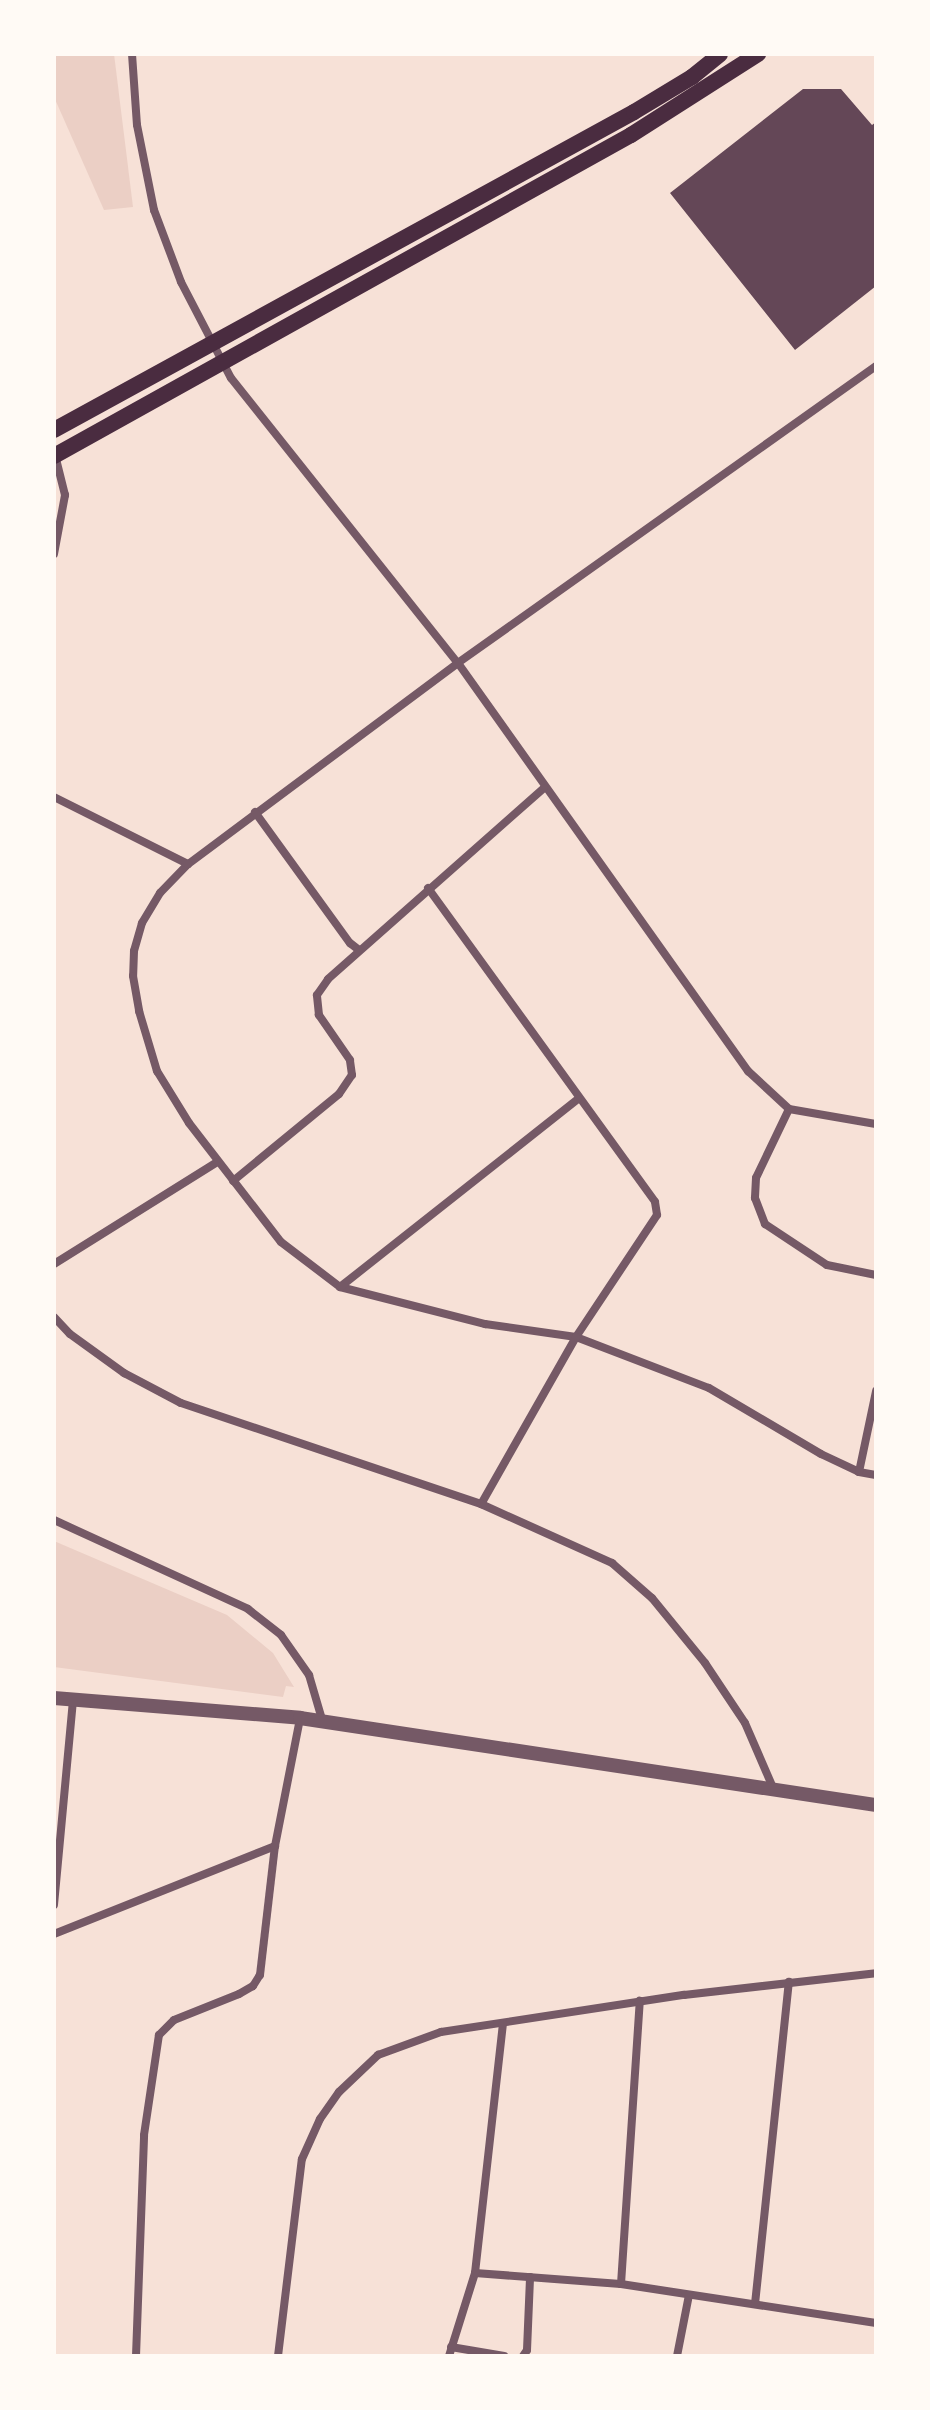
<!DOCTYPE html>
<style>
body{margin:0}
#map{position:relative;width:930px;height:2410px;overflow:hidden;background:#f7e1d7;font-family:Signika,sans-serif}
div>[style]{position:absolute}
.green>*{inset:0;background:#ebcfc5}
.building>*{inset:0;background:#644757}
.minor>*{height:8px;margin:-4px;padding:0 4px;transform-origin:4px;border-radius:4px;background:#755966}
.tertiary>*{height:14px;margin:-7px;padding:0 7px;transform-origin:7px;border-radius:7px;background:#755966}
.secondary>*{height:16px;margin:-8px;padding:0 8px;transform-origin:8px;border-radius:8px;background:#4a2c40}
span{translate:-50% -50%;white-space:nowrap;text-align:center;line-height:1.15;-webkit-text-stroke:8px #fffaf5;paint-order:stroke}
.frame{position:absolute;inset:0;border:56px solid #fffaf5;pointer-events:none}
</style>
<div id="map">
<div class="green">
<i style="clip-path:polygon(54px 54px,114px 54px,133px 207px,104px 210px,54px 97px)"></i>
<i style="clip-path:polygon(54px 1541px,227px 1615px,273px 1653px,294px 1687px,286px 1686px,283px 1697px,54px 1667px)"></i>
</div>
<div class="building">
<i style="clip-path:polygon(803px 89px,841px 89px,872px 125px,876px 122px,876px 286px,795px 350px,670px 193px)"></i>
</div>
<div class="minor">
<i style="left:132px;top:54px;width:71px;rotate:86deg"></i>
<i style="left:137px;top:125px;width:87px;rotate:78.7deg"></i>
<i style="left:154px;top:210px;width:77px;rotate:69.4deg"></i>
<i style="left:181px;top:282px;width:108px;rotate:62.5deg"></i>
<i style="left:231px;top:378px;width:364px;rotate:51.5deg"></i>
<i style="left:458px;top:663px;width:501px;rotate:54.6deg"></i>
<i style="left:748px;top:1071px;width:56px;rotate:42.8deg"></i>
<i style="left:789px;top:1109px;width:88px;rotate:9.8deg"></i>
<i style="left:876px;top:366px;width:513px;rotate:144.61deg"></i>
<i style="left:458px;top:663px;width:337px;rotate:143.3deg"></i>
<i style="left:188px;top:864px;width:40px;rotate:134deg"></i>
<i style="left:160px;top:893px;width:35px;rotate:121deg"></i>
<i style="left:142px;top:923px;width:29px;rotate:106deg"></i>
<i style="left:134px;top:951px;width:25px;rotate:92deg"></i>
<i style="left:133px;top:976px;width:36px;rotate:80deg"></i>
<i style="left:139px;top:1011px;width:63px;rotate:73.3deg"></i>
<i style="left:157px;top:1071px;width:61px;rotate:58.4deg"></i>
<i style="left:189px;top:1123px;width:150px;rotate:52.3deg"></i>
<i style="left:281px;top:1242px;width:74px;rotate:37.3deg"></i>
<i style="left:340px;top:1287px;width:150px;rotate:14.3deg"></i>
<i style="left:485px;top:1324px;width:92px;rotate:8.1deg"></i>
<i style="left:576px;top:1337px;width:142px;rotate:21deg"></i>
<i style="left:709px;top:1388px;width:130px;rotate:30.5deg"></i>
<i style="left:821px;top:1454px;width:42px;rotate:25.3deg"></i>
<i style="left:859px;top:1472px;width:17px;rotate:10deg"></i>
<i style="left:54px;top:554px;width:60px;rotate:-79.4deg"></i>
<i style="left:65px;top:495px;width:41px;rotate:-104deg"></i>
<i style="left:54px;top:797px;width:150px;rotate:26.6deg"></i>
<i style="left:255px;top:812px;width:162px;rotate:54.1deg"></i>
<i style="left:350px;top:943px;width:11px;rotate:38deg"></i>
<i style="left:428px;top:888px;width:387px;rotate:54.1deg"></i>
<i style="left:655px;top:1202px;width:13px;rotate:81deg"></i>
<i style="left:657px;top:1215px;width:146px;rotate:123.6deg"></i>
<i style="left:576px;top:1337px;width:192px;rotate:119.6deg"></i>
<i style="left:789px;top:1109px;width:76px;rotate:115.6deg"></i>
<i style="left:756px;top:1178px;width:20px;rotate:93deg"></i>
<i style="left:755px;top:1198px;width:28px;rotate:69deg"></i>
<i style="left:765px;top:1224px;width:74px;rotate:33.5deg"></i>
<i style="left:827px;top:1265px;width:50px;rotate:11.5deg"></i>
<i style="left:233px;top:1181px;width:137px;rotate:-39.4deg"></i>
<i style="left:339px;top:1094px;width:23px;rotate:-56deg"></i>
<i style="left:352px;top:1075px;width:15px;rotate:-98deg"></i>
<i style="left:350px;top:1060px;width:55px;rotate:-124.6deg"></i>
<i style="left:319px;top:1015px;width:20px;rotate:-96deg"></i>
<i style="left:317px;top:995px;width:19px;rotate:-55deg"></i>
<i style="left:328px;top:979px;width:288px;rotate:-41.5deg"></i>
<i style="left:54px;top:1264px;width:192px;rotate:-32deg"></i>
<i style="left:340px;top:1287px;width:303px;rotate:-38.3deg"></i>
<i style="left:54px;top:1317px;width:23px;rotate:47deg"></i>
<i style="left:70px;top:1334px;width:67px;rotate:35.8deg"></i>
<i style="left:124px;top:1373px;width:64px;rotate:27.8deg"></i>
<i style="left:181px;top:1403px;width:317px;rotate:18.6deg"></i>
<i style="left:481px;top:1504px;width:144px;rotate:24.2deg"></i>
<i style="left:612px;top:1563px;width:53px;rotate:41.2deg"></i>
<i style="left:652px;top:1598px;width:84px;rotate:50.8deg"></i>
<i style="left:705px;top:1663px;width:72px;rotate:56.3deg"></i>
<i style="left:745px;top:1723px;width:73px;rotate:66.6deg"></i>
<i style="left:859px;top:1472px;width:83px;rotate:-78.1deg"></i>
<i style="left:54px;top:1520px;width:213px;rotate:24.6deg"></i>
<i style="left:248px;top:1609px;width:42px;rotate:38.2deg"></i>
<i style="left:281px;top:1635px;width:49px;rotate:55deg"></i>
<i style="left:309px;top:1675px;width:50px;rotate:73.7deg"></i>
<i style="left:54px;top:1905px;width:205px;rotate:-84.7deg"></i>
<i style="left:54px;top:1934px;width:238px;rotate:-21.7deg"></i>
<i style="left:475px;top:2273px;width:146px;rotate:4.3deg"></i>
<i style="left:621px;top:2284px;width:258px;rotate:8.7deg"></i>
<i style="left:621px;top:2284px;width:284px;rotate:-86.2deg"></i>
<i style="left:755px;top:2304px;width:324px;rotate:-84deg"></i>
<i style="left:451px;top:2347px;width:54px;rotate:9.6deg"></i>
<i style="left:136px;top:2356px;width:221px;rotate:-87.9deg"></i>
<i style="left:144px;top:2135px;width:101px;rotate:-81.5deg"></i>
<i style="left:159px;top:2035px;width:21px;rotate:-45deg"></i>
<i style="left:174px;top:2020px;width:70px;rotate:-21.8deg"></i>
<i style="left:239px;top:1994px;width:16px;rotate:-30deg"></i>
<i style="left:253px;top:1986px;width:13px;rotate:-58deg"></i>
<i style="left:260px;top:1975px;width:130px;rotate:-83.4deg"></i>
<i style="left:275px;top:1846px;width:130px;rotate:-78.9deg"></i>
<i style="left:278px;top:2356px;width:198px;rotate:-83.1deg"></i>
<i style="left:302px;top:2159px;width:44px;rotate:-65.8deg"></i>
<i style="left:320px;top:2119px;width:33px;rotate:-55deg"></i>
<i style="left:339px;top:2092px;width:54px;rotate:-43.5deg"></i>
<i style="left:378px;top:2055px;width:67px;rotate:-20.1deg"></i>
<i style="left:441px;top:2032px;width:246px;rotate:-8.7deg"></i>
<i style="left:684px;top:1995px;width:193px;rotate:-6.5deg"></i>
<i style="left:449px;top:2356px;width:87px;rotate:-72.6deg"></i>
<i style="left:475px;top:2273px;width:251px;rotate:-83.6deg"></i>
<i style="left:523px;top:2356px;width:7px;rotate:-56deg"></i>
<i style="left:527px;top:2350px;width:73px;rotate:-87.6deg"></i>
<i style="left:677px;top:2356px;width:62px;rotate:-78.9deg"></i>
</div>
<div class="tertiary">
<i style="left:54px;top:1698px;width:247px;rotate:4.6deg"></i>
<i style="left:300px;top:1718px;width:583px;rotate:8.59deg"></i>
</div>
<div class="secondary">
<i style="left:54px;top:430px;width:661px;rotate:-28.73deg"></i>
<i style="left:634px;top:112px;width:68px;rotate:-31.1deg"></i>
<i style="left:692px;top:77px;width:36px;rotate:-39deg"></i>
<i style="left:54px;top:456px;width:660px;rotate:-29.09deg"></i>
<i style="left:631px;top:135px;width:151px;rotate:-32.5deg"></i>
</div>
<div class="frame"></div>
</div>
